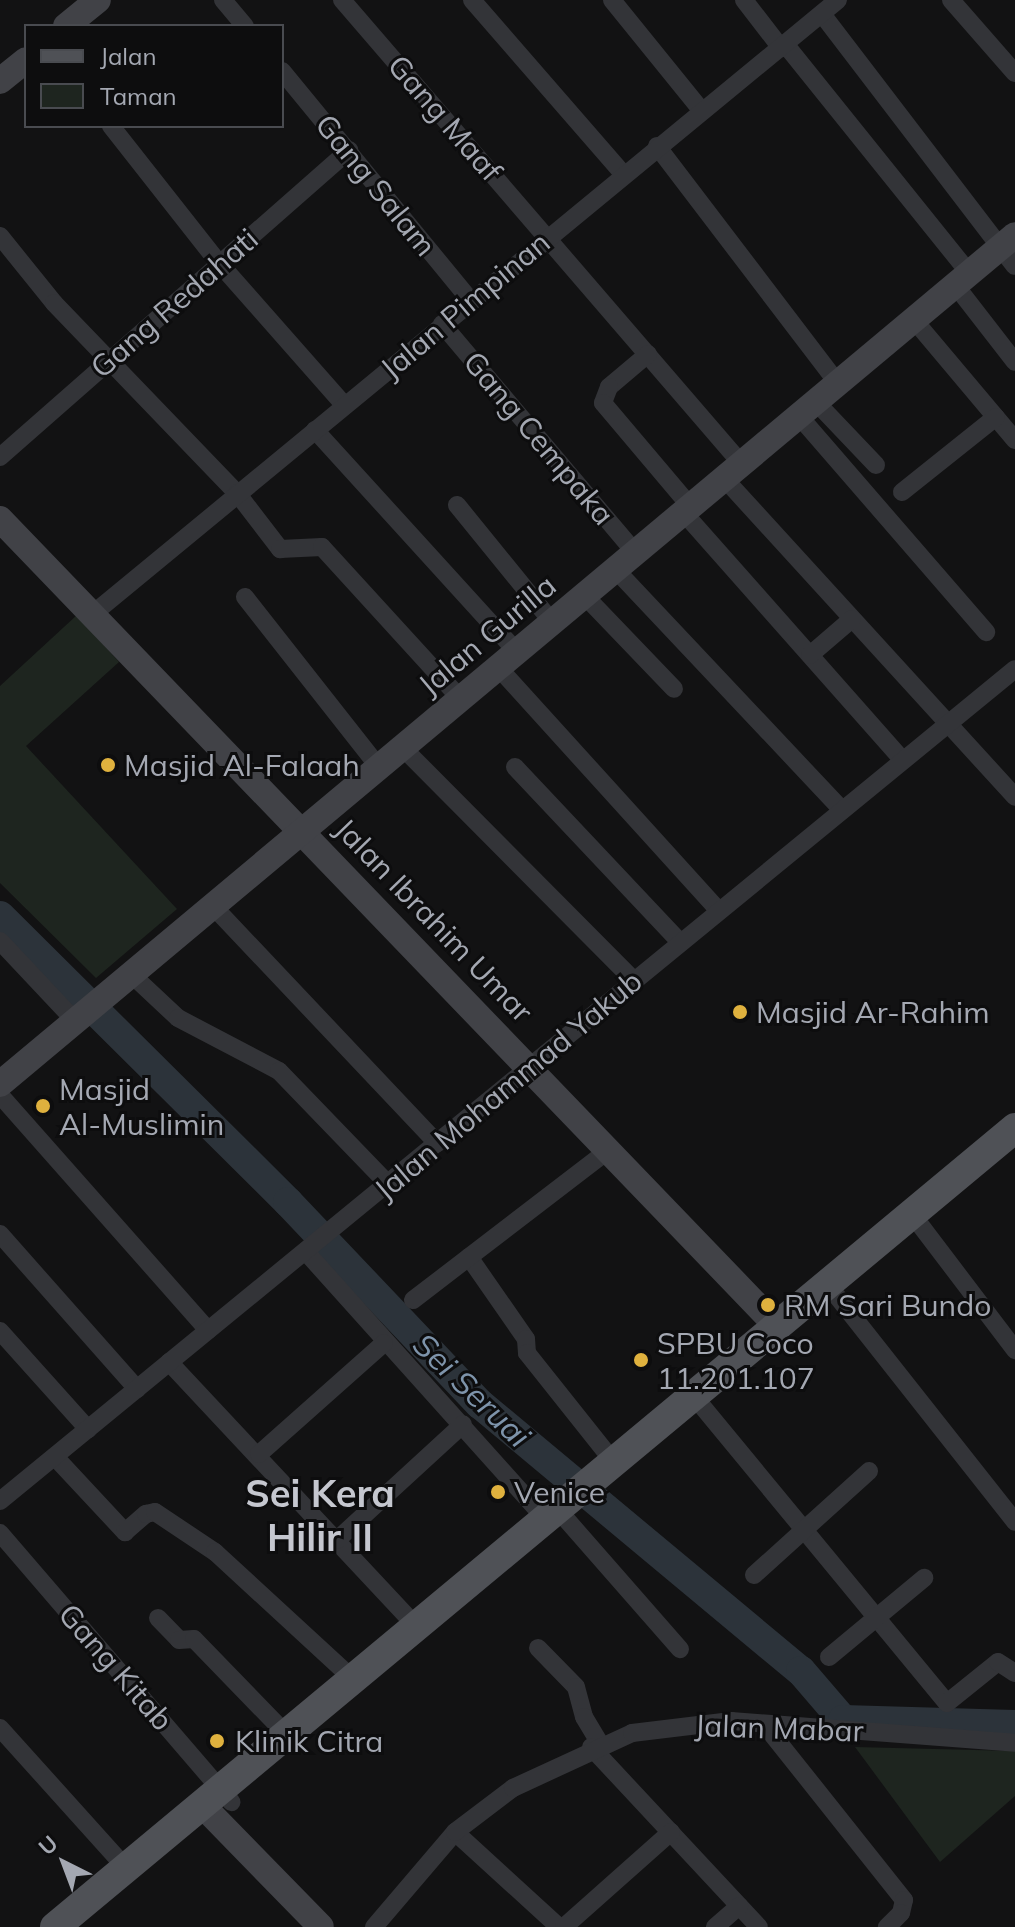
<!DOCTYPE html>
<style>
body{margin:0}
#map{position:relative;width:1015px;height:1927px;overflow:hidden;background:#121213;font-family:Mulish,sans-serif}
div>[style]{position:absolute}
.green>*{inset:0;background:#1e251f}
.river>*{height:30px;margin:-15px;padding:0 15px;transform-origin:15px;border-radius:15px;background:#2c333a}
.street>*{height:18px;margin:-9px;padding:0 9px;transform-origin:9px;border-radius:9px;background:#333438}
.secondary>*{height:26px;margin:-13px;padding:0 13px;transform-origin:13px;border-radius:13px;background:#414247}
.primary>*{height:30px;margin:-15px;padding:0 15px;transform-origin:15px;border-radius:15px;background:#4f5156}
.dots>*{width:22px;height:22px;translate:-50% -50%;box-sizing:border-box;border:4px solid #0d0d0e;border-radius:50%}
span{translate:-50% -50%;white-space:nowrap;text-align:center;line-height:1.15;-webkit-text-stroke:6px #0d0d0e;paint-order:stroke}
.street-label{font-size:30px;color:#a4a8b2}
.poi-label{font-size:30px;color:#a4a8b2}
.left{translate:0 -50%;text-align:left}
.water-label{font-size:32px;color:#7e94ab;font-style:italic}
.district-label{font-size:38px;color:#c5c7cf;font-weight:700}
.legend{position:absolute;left:24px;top:24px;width:260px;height:104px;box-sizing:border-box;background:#0d0d0e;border:2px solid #494b50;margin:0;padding:10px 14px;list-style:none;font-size:24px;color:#a4a8b2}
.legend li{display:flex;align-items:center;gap:16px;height:40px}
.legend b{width:40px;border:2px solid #494b50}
.north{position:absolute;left:24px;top:1823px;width:80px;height:80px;-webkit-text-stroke:6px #0d0d0e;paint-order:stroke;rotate:318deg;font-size:22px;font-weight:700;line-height:32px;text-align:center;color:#a4a8b2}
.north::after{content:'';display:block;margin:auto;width:28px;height:36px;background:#a4a8b2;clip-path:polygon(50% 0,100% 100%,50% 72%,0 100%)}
</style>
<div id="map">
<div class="green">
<i style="clip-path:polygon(77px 615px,119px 662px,26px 746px,177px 909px,96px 978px,0 883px,0 686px)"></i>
<i style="clip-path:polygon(855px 1747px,1015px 1751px,1015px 1796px,940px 1862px)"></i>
</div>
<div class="river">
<i style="left:0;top:916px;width:406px;rotate:44.8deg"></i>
<i style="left:288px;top:1202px;width:279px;rotate:46.5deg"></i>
<i style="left:480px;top:1404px;width:418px;rotate:39.8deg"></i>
<i style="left:801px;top:1671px;width:65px;rotate:49.4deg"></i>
<i style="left:843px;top:1720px;width:172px;rotate:1.7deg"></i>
</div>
<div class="street">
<i style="left:223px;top:0;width:34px;rotate:50deg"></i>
<i style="left:342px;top:0;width:610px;rotate:49.26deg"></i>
<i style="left:472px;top:0;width:232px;rotate:49deg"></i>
<i style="left:612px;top:0;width:143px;rotate:51deg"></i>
<i style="left:744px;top:0;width:61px;rotate:52.4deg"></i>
<i style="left:951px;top:0;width:97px;rotate:48.8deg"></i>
<i style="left:822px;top:14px;width:317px;rotate:52.6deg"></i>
<i style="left:785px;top:44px;width:295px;rotate:51.2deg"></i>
<i style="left:282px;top:71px;width:296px;rotate:50.6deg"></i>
<i style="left:111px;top:126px;width:174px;rotate:51.8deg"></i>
<i style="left:219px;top:263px;width:189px;rotate:48.6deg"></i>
<i style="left:657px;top:146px;width:299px;rotate:52.7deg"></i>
<i style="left:0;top:236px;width:86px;rotate:51.1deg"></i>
<i style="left:54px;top:303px;width:264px;rotate:46.1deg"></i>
<i style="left:237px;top:493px;width:71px;rotate:52.5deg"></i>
<i style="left:280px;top:549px;width:42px;rotate:-2.7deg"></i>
<i style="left:322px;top:547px;width:205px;rotate:47.6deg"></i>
<i style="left:956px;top:286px;width:96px;rotate:52.2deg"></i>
<i style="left:914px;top:320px;width:157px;rotate:49.9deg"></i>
<i style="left:442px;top:324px;width:299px;rotate:49.8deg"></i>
<i style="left:648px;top:354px;width:51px;rotate:139.8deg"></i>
<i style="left:609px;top:387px;width:17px;rotate:111deg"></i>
<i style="left:603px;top:403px;width:136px;rotate:49.8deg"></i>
<i style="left:816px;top:402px;width:87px;rotate:46.4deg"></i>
<i style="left:799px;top:416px;width:286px;rotate:49.1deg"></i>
<i style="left:315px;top:430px;width:299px;rotate:47.7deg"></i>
<i style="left:0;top:457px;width:465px;rotate:-41.3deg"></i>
<i style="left:723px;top:477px;width:433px;rotate:47.6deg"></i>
<i style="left:902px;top:492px;width:120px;rotate:-38.6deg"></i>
<i style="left:457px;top:505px;width:151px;rotate:50.9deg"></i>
<i style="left:684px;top:513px;width:327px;rotate:48.5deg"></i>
<i style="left:615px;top:569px;width:328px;rotate:46.7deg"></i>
<i style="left:584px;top:595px;width:130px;rotate:46.2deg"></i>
<i style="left:245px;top:597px;width:215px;rotate:51.8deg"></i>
<i style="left:94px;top:613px;width:964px;rotate:-39.49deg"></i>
<i style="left:810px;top:655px;width:55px;rotate:-40.6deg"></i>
<i style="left:497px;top:666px;width:329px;rotate:47.8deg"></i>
<i style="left:402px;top:747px;width:330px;rotate:45.2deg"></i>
<i style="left:515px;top:767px;width:241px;rotate:46.7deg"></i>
<i style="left:212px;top:905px;width:328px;rotate:46.6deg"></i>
<i style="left:0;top:941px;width:110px;rotate:46.8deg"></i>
<i style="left:131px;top:974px;width:64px;rotate:43.1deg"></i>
<i style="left:178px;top:1018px;width:114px;rotate:27.7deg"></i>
<i style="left:279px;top:1071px;width:157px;rotate:46deg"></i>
<i style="left:0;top:1095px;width:314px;rotate:48.5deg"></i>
<i style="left:921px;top:1226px;width:156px;rotate:52.8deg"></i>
<i style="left:0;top:1234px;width:207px;rotate:48.5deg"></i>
<i style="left:306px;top:1252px;width:358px;rotate:48.1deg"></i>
<i style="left:469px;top:1257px;width:100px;rotate:55.2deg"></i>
<i style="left:526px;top:1339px;width:14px;rotate:86deg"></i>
<i style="left:527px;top:1353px;width:138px;rotate:51.5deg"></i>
<i style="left:836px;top:1295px;width:289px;rotate:51.7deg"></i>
<i style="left:413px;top:1300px;width:248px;rotate:-37.5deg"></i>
<i style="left:0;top:1331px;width:132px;rotate:48.1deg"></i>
<i style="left:169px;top:1362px;width:362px;rotate:46.9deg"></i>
<i style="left:702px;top:1406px;width:385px;rotate:50.5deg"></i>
<i style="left:947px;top:1703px;width:65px;rotate:-38.8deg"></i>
<i style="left:998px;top:1662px;width:20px;rotate:33deg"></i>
<i style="left:259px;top:1454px;width:167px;rotate:-41.6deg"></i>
<i style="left:55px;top:1457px;width:103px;rotate:47deg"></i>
<i style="left:125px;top:1532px;width:28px;rotate:-41deg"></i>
<i style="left:146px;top:1514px;width:9px;rotate:-13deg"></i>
<i style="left:155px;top:1512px;width:72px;rotate:33.7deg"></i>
<i style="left:215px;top:1552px;width:188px;rotate:42.6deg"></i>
<i style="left:0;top:1501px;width:1312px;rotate:-39.34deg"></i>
<i style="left:566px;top:1519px;width:173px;rotate:48.8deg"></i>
<i style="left:0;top:1533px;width:355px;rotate:49.3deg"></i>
<i style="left:337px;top:1540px;width:171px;rotate:-42.6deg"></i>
<i style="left:754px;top:1575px;width:155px;rotate:-42.1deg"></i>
<i style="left:158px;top:1618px;width:30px;rotate:46deg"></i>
<i style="left:179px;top:1640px;width:15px;rotate:-4deg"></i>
<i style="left:194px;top:1639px;width:132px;rotate:45.9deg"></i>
<i style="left:538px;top:1648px;width:54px;rotate:45.7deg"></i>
<i style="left:576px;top:1687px;width:31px;rotate:75deg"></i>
<i style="left:584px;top:1717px;width:31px;rotate:59deg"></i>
<i style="left:829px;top:1657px;width:124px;rotate:-39.7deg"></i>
<i style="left:764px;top:1724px;width:225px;rotate:51.5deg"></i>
<i style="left:904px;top:1900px;width:13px;rotate:103deg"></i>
<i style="left:901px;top:1913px;width:20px;rotate:135deg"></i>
<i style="left:0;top:1728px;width:188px;rotate:48deg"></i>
<i style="left:591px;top:1747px;width:246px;rotate:47deg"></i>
<i style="left:455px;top:1832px;width:141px;rotate:42.4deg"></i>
<i style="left:374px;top:1927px;width:125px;rotate:-49.5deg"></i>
<i style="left:455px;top:1832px;width:73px;rotate:-37.2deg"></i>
<i style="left:513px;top:1788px;width:131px;rotate:-24.8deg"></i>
<i style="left:632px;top:1733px;width:100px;rotate:-6.9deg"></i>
<i style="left:731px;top:1721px;width:285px;rotate:4.4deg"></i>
<i style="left:564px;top:1927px;width:143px;rotate:-41.6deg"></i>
<i style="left:715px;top:1927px;width:32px;rotate:-41deg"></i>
</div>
<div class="secondary">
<i style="left:66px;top:26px;width:41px;rotate:-39.1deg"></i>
<i style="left:0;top:81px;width:33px;rotate:-39deg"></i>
<i style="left:0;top:519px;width:1119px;rotate:46.09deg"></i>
<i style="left:0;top:1084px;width:1323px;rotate:-39.91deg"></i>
<i style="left:202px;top:1805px;width:170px;rotate:45.7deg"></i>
</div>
<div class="primary">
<i style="left:55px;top:1927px;width:1249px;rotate:-39.77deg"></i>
</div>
<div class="dots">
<i style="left:108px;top:765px;background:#dfb13e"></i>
<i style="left:740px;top:1012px;background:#dfb13e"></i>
<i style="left:43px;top:1106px;background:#dfb13e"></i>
<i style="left:768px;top:1305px;background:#dfb13e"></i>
<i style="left:641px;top:1360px;background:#dfb13e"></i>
<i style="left:498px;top:1492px;background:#dfb13e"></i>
<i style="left:217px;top:1741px;background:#dfb13e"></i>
</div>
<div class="street-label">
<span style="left:445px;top:118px;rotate:49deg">Gang Maaf</span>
<span style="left:376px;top:185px;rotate:51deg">Gang Salam</span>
<span style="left:174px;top:303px;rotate:-41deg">Gang Redahati</span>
<span style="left:465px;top:305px;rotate:-40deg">Jalan Pimpinan</span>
<span style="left:539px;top:438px;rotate:50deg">Gang Cempaka</span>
<span style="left:487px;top:635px;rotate:-40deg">Jalan Gurilla</span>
<span style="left:434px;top:920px;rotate:46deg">Jalan Ibrahim Umar</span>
<span style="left:508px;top:1085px;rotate:-40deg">Jalan Mohammad Yakub</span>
<span style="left:116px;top:1667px;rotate:49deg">Gang Kitab</span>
<span style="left:779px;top:1728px;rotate:2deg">Jalan Mabar</span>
</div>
<div class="poi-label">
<span class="left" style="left:124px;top:765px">Masjid Al-Falaah</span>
<span class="left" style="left:756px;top:1012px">Masjid Ar-Rahim</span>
<span class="left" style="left:59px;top:1106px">Masjid<br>Al-Muslimin</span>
<span class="left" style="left:784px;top:1305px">RM Sari Bundo</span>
<span class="left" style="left:657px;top:1360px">SPBU Coco<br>11.201.107</span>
<span class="left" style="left:514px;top:1492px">Venice</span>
<span class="left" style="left:235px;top:1741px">Klinik Citra</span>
</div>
<div class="water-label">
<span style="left:472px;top:1390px;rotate:44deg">Sei Seruai</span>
</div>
<div class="district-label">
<span style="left:320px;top:1516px">Sei Kera<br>Hilir II</span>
</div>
<ul class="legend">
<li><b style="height:10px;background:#4f5156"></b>Jalan</li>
<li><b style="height:22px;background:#1e251f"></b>Taman</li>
</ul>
<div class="north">U</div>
</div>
